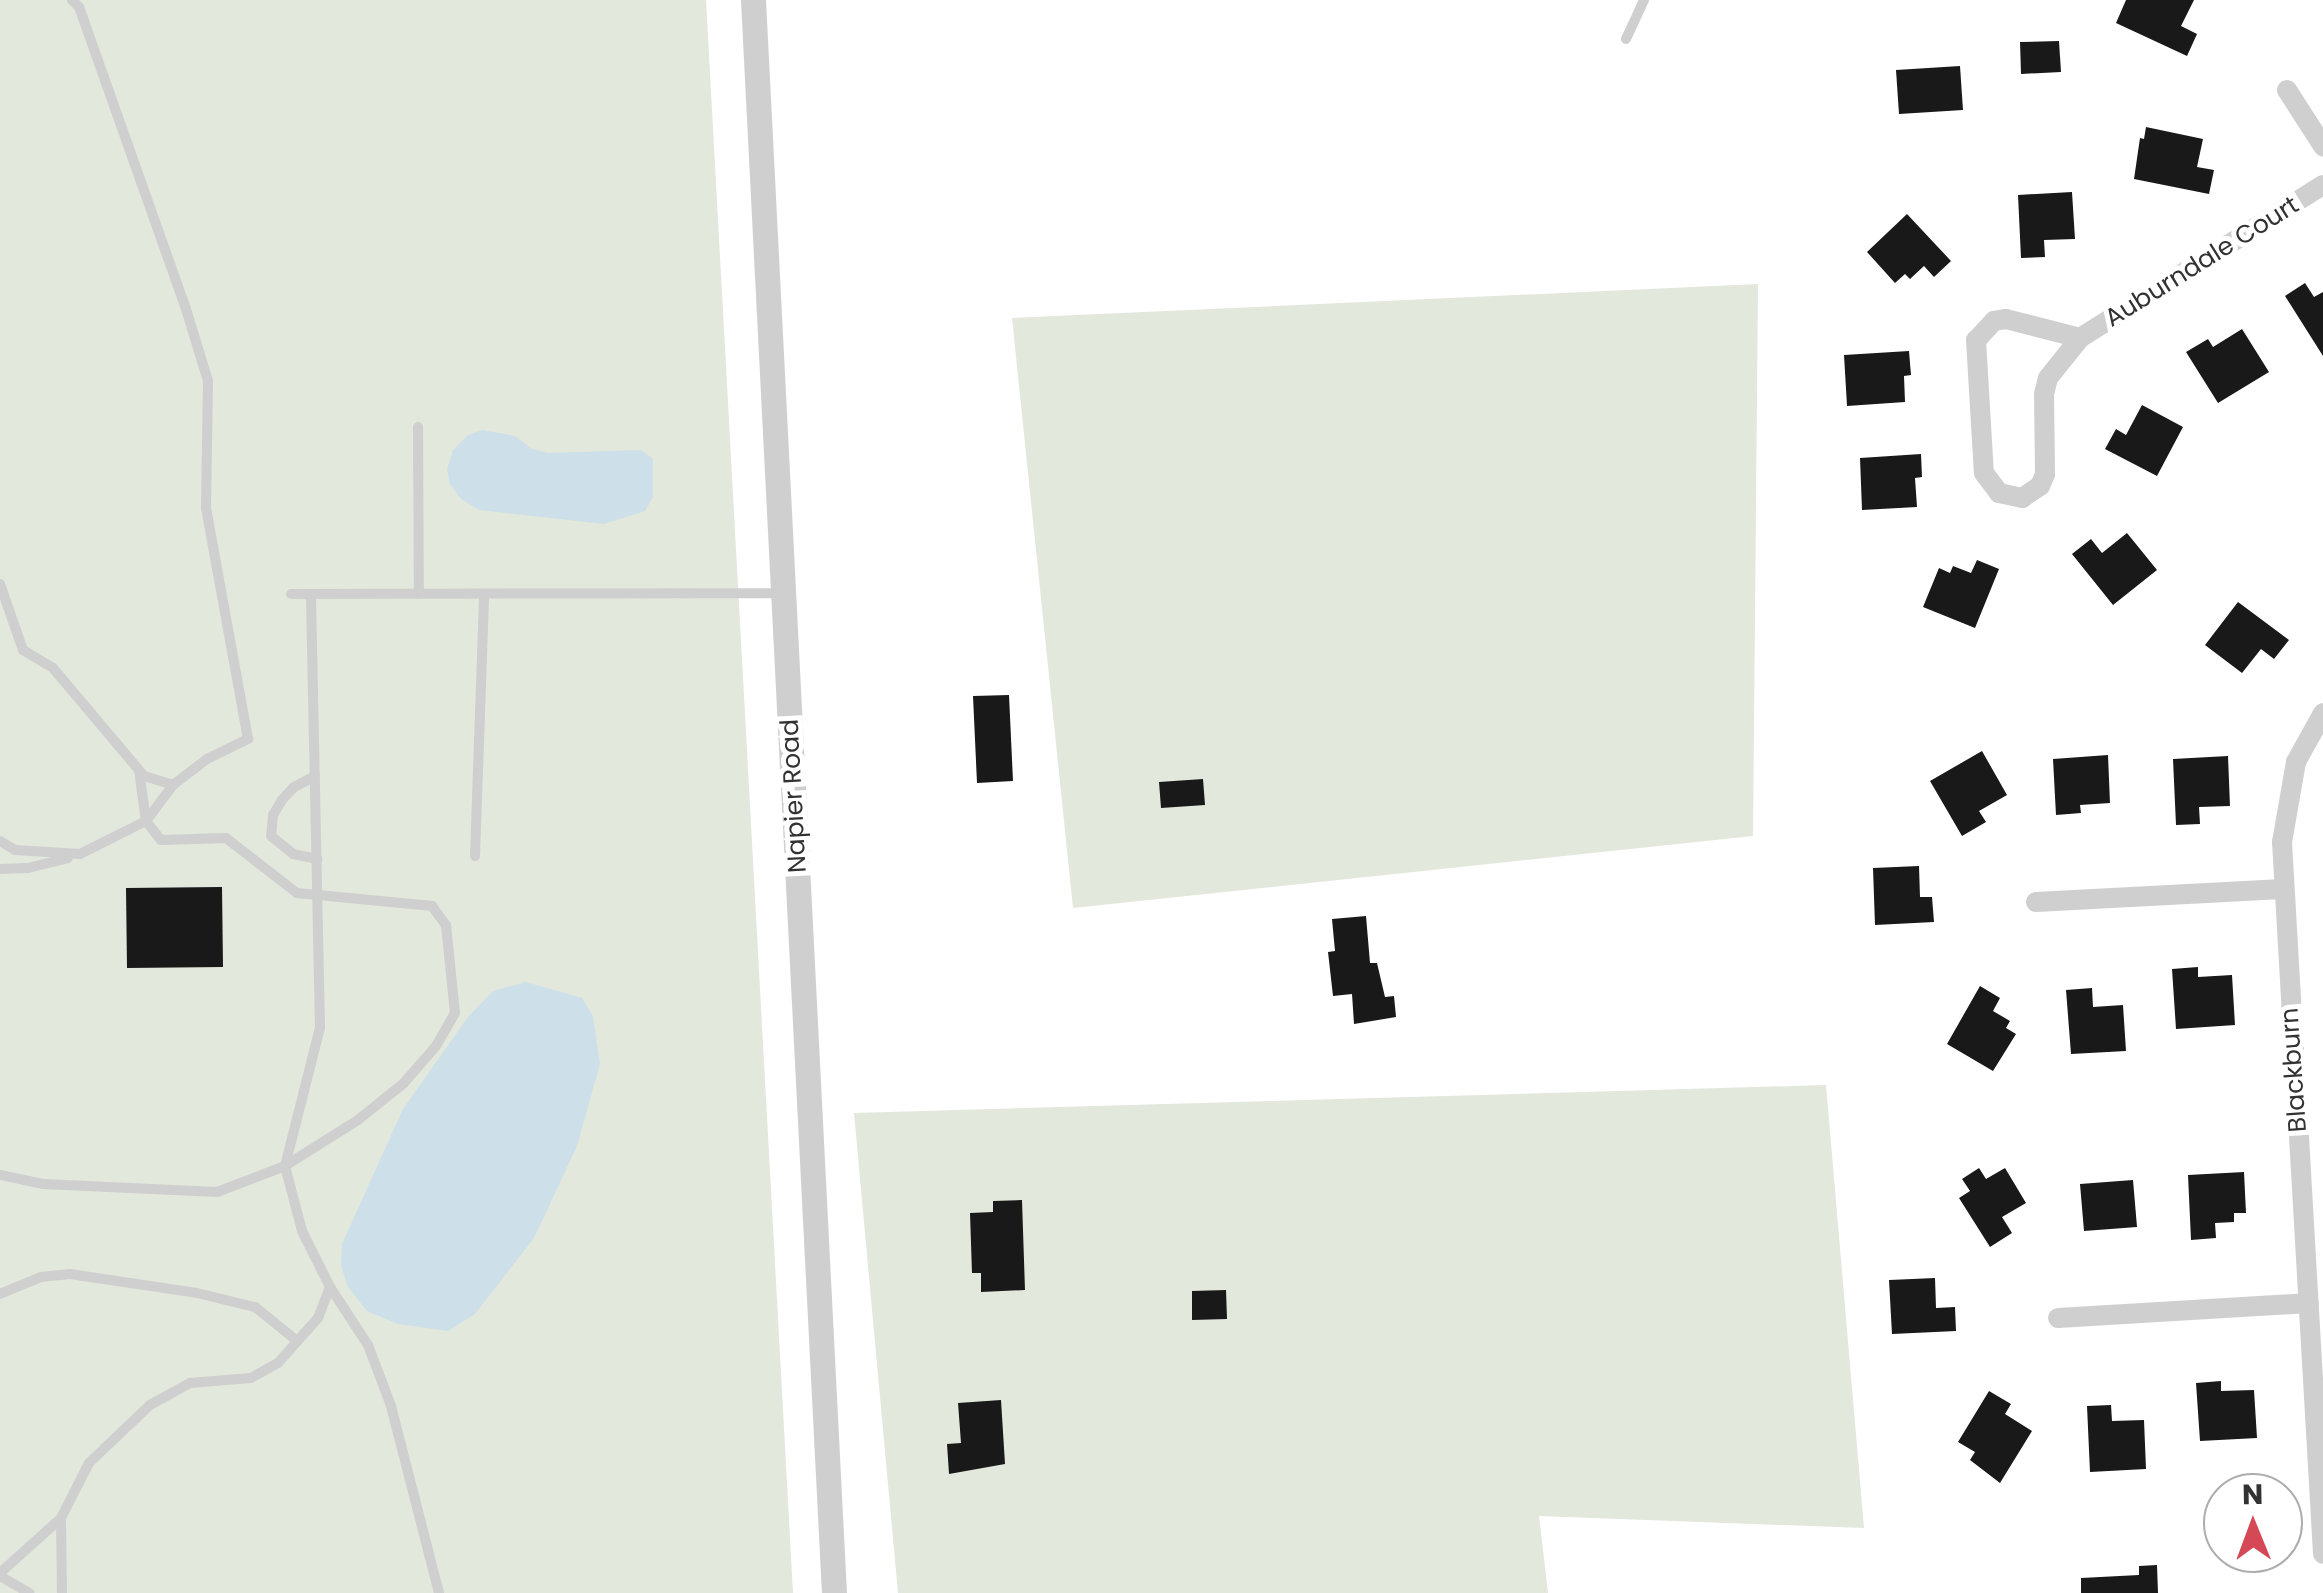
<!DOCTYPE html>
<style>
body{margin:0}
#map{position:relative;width:2323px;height:1593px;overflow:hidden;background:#fff;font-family:Poppins,sans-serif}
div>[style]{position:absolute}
.green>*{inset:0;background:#e2e8dc}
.water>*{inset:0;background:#cddfe8}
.building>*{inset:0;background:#191919}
.service>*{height:10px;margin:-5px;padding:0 5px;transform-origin:5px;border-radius:5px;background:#cfcfcf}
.minor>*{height:20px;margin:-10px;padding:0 10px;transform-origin:10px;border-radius:10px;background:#cfcfcf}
.tertiary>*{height:25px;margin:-12.5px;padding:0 12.5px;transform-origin:12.5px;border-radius:12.5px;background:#cfcfcf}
span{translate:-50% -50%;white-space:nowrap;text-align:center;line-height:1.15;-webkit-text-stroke:10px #fff;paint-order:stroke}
.street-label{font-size:25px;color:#323232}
.north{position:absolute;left:2203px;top:1473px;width:100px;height:100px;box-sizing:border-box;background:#fff;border:2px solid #adadad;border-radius:50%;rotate:359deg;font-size:28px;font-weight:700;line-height:40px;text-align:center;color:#323232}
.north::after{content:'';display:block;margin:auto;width:35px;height:45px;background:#d54856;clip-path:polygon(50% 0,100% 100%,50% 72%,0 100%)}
</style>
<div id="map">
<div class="green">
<i style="clip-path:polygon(0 0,706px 0,793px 1593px,0 1593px)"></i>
<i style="clip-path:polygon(1758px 284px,1753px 836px,1073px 908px,1012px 318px)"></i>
<i style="clip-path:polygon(1826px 1085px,1864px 1528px,1539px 1516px,1548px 1593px,898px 1593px,854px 1113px)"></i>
</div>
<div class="water">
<i style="clip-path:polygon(482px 430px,515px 436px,532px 449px,548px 453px,641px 450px,653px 459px,653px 497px,645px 511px,604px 524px,479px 510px,461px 499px,450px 484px,447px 469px,453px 450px,468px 435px)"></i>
<i style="clip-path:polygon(526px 982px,582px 998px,593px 1016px,600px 1064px,577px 1146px,534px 1238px,475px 1314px,448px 1331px,398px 1324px,367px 1311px,348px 1287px,341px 1266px,342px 1244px,403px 1109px,468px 1017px,493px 991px)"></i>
</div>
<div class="building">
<i style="clip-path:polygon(2126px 0,2194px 0,2181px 26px,2197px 34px,2187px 56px,2116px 23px)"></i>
<i style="clip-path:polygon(2059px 41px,2061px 72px,2021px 74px,2020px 42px)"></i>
<i style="clip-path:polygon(1960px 66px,1963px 110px,1899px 114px,1896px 70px)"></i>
<i style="clip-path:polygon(2146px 127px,2203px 139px,2197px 167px,2214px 170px,2209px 194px,2134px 179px,2140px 138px,2144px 139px)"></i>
<i style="clip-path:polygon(2072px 192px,2075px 239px,2044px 240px,2045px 257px,2021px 258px,2018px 195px)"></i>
<i style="clip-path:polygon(1907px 214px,1951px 261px,1934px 277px,1924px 266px,1910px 279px,1905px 274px,1895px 283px,1867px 252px)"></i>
<i style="clip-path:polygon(2305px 283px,2314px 297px,2323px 292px,2323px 356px,2285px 296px)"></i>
<i style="clip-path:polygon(2242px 329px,2269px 372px,2218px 403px,2186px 352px,2208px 339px,2213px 347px)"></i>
<i style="clip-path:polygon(1909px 351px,1911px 375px,1904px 376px,1905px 402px,1847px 406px,1844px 355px)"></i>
<i style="clip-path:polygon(2142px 405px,2183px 427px,2157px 476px,2105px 449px,2116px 429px,2126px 435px)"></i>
<i style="clip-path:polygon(1921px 454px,1922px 477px,1915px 478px,1917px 507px,1862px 510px,1860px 458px)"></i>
<i style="clip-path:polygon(2127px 533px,2157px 570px,2113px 605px,2072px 554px,2091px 539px,2102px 553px)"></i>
<i style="clip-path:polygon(1977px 560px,1999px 569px,1975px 628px,1923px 607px,1939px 568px,1950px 573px,1953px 566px,1971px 573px)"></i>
<i style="clip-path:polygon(2238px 602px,2289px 640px,2274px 659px,2261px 649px,2242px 673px,2205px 645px)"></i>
<i style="clip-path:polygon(1009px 695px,1013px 781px,977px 783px,973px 696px)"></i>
<i style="clip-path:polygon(1982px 751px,2007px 795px,1979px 811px,1986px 822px,1962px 836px,1930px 781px)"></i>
<i style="clip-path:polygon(2108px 755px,2110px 803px,2080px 805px,2081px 813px,2056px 815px,2053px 759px)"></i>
<i style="clip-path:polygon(2228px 756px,2230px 806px,2199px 807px,2200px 824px,2176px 825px,2173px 759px)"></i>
<i style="clip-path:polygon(1203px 779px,1205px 805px,1161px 808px,1159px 782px)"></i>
<i style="clip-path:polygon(1919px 866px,1920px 897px,1932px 897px,1934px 922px,1875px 925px,1873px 868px)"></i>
<i style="clip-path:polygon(222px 887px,223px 967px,127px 968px,126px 888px)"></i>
<i style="clip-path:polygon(1366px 916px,1370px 963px,1377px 963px,1385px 997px,1394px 996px,1396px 1017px,1354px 1024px,1352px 994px,1333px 996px,1328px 952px,1335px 951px,1332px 919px)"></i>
<i style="clip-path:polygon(2198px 967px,2198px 977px,2232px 975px,2235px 1025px,2176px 1029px,2172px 969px)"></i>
<i style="clip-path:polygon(1980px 986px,2000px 998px,1993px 1011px,2010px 1021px,2006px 1028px,2016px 1034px,1993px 1071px,1947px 1044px)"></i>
<i style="clip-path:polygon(2092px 988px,2093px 1007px,2123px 1005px,2126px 1051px,2071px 1054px,2066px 990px)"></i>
<i style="clip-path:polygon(1979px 1168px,1986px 1179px,2005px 1168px,2026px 1203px,2002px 1217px,2012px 1233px,1990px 1247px,1959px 1198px,1970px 1191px,1962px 1179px)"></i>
<i style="clip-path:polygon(2244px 1172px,2246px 1213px,2234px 1213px,2234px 1222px,2215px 1223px,2216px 1238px,2191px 1240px,2188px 1175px)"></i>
<i style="clip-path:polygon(2133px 1180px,2137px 1227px,2084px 1231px,2080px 1184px)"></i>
<i style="clip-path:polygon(1022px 1200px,1025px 1290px,981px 1292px,981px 1273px,972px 1273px,970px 1213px,993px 1212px,993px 1201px)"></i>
<i style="clip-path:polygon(1935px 1278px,1936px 1308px,1955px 1307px,1956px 1331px,1892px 1334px,1889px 1280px)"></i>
<i style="clip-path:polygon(1226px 1290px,1227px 1319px,1192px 1320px,1192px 1291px)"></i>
<i style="clip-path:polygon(2221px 1381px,2221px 1391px,2254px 1390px,2257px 1438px,2200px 1441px,2196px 1383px)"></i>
<i style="clip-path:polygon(1989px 1391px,2011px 1404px,2005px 1414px,2032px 1431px,2000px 1483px,1970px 1460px,1975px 1452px,1958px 1442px)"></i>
<i style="clip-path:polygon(1001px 1400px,1005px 1464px,949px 1474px,947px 1444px,961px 1443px,958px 1403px)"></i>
<i style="clip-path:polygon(2111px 1405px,2112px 1421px,2144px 1420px,2146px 1469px,2090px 1472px,2087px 1406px)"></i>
<i style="clip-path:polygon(2157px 1565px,2158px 1593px,2081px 1593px,2081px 1578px,2139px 1575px,2139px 1566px)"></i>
</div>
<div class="service">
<i style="left:1626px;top:39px;width:43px;rotate:-65.2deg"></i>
<i style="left:418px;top:427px;width:167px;rotate:89.7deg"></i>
<i style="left:0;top:584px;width:70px;rotate:70.8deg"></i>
<i style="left:23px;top:650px;width:35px;rotate:31deg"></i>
<i style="left:53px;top:668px;width:141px;rotate:49.9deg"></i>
<i style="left:144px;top:776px;width:30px;rotate:17deg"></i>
<i style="left:173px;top:785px;width:43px;rotate:-37.4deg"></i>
<i style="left:207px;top:759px;width:46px;rotate:-26deg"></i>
<i style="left:248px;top:739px;width:235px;rotate:-100.3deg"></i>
<i style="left:206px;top:508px;width:127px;rotate:-89.1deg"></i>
<i style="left:208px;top:381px;width:75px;rotate:-107deg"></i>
<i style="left:186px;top:309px;width:320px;rotate:-109.5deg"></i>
<i style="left:79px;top:7px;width:10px;rotate:-135deg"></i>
<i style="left:291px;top:594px;width:492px;rotate:-0.1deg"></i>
<i style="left:315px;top:776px;width:24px;rotate:152deg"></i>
<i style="left:294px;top:787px;width:18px;rotate:133deg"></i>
<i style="left:282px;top:800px;width:17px;rotate:121deg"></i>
<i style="left:273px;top:815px;width:21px;rotate:95deg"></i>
<i style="left:271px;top:836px;width:28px;rotate:39deg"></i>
<i style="left:293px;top:854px;width:25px;rotate:12deg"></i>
<i style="left:173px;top:785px;width:45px;rotate:126.9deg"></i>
<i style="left:146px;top:821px;width:24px;rotate:52deg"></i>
<i style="left:161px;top:840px;width:65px;rotate:-1.8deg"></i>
<i style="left:226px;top:838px;width:90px;rotate:37.8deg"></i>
<i style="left:297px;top:893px;width:136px;rotate:5.5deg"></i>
<i style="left:432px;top:906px;width:24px;rotate:54deg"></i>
<i style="left:446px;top:925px;width:88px;rotate:84.2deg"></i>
<i style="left:455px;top:1013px;width:38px;rotate:120deg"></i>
<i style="left:436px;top:1046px;width:49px;rotate:130.9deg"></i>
<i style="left:404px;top:1083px;width:59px;rotate:141.2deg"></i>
<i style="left:358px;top:1120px;width:86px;rotate:147.8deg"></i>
<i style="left:285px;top:1166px;width:67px;rotate:75.3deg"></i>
<i style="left:302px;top:1231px;width:63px;rotate:63.4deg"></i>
<i style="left:330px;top:1287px;width:69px;rotate:56.8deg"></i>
<i style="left:368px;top:1345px;width:65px;rotate:69.3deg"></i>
<i style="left:391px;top:1406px;width:193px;rotate:75.6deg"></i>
<i style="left:0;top:841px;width:17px;rotate:31deg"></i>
<i style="left:15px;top:850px;width:65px;rotate:3.5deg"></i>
<i style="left:80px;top:854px;width:74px;rotate:-26.6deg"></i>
<i style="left:146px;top:821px;width:51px;rotate:-97.8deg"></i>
<i style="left:475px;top:856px;width:262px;rotate:-88deg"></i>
<i style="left:0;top:869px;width:28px;rotate:-2deg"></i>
<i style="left:28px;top:868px;width:41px;rotate:-14deg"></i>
<i style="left:0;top:1175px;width:44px;rotate:11.8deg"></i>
<i style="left:43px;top:1184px;width:174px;rotate:2.6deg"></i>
<i style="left:217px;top:1192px;width:73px;rotate:-20.9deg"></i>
<i style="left:285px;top:1166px;width:142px;rotate:-75.8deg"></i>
<i style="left:320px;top:1028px;width:434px;rotate:-91.2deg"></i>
<i style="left:0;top:1294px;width:44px;rotate:-22.5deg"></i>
<i style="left:41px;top:1277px;width:29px;rotate:-6deg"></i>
<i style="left:70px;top:1274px;width:128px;rotate:8.5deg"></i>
<i style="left:197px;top:1293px;width:60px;rotate:13.6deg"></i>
<i style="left:255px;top:1307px;width:54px;rotate:39deg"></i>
<i style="left:0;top:1573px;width:82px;rotate:-42deg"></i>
<i style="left:0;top:1576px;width:34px;rotate:30deg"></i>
<i style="left:62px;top:1593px;width:75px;rotate:-90.8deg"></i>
<i style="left:61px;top:1518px;width:62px;rotate:-63deg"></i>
<i style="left:89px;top:1463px;width:84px;rotate:-43.6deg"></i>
<i style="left:150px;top:1405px;width:46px;rotate:-28.8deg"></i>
<i style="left:190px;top:1383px;width:61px;rotate:-4.7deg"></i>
<i style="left:251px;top:1378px;width:31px;rotate:-29deg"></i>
<i style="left:278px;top:1363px;width:60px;rotate:-48.4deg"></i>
<i style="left:318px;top:1318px;width:33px;rotate:-69deg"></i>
</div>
<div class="minor">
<i style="left:2287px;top:90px;width:67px;rotate:57.3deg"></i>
<i style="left:2080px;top:338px;width:76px;rotate:-165.6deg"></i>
<i style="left:2006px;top:319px;width:12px;rotate:171deg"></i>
<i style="left:1994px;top:321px;width:26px;rotate:133deg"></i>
<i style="left:1976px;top:340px;width:133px;rotate:86.6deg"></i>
<i style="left:1984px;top:473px;width:25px;rotate:53deg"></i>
<i style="left:1999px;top:493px;width:24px;rotate:12deg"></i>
<i style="left:2022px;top:498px;width:22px;rotate:-34deg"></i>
<i style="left:2040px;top:486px;width:13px;rotate:-67deg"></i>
<i style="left:2045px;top:474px;width:80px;rotate:-90.7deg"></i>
<i style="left:2044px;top:394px;width:16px;rotate:-76deg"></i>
<i style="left:2048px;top:378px;width:51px;rotate:-51.3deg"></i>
<i style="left:2080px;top:338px;width:287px;rotate:-32.2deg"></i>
<i style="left:2323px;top:713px;width:56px;rotate:118.9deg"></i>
<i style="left:2296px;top:762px;width:81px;rotate:99.9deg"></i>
<i style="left:2282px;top:842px;width:713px;rotate:86.7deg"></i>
<i style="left:2036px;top:902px;width:247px;rotate:-3deg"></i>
<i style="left:2058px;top:1318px;width:251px;rotate:-3.4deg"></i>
</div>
<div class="tertiary">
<i style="left:753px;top:0;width:1595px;rotate:87.09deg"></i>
</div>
<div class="street-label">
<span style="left:2202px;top:262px;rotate:-32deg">Auburndale Court</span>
<span style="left:794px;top:796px;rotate:-93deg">Napier Road</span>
<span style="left:2294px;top:1070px;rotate:-94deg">Blackburn</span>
</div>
<div class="north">N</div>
</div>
